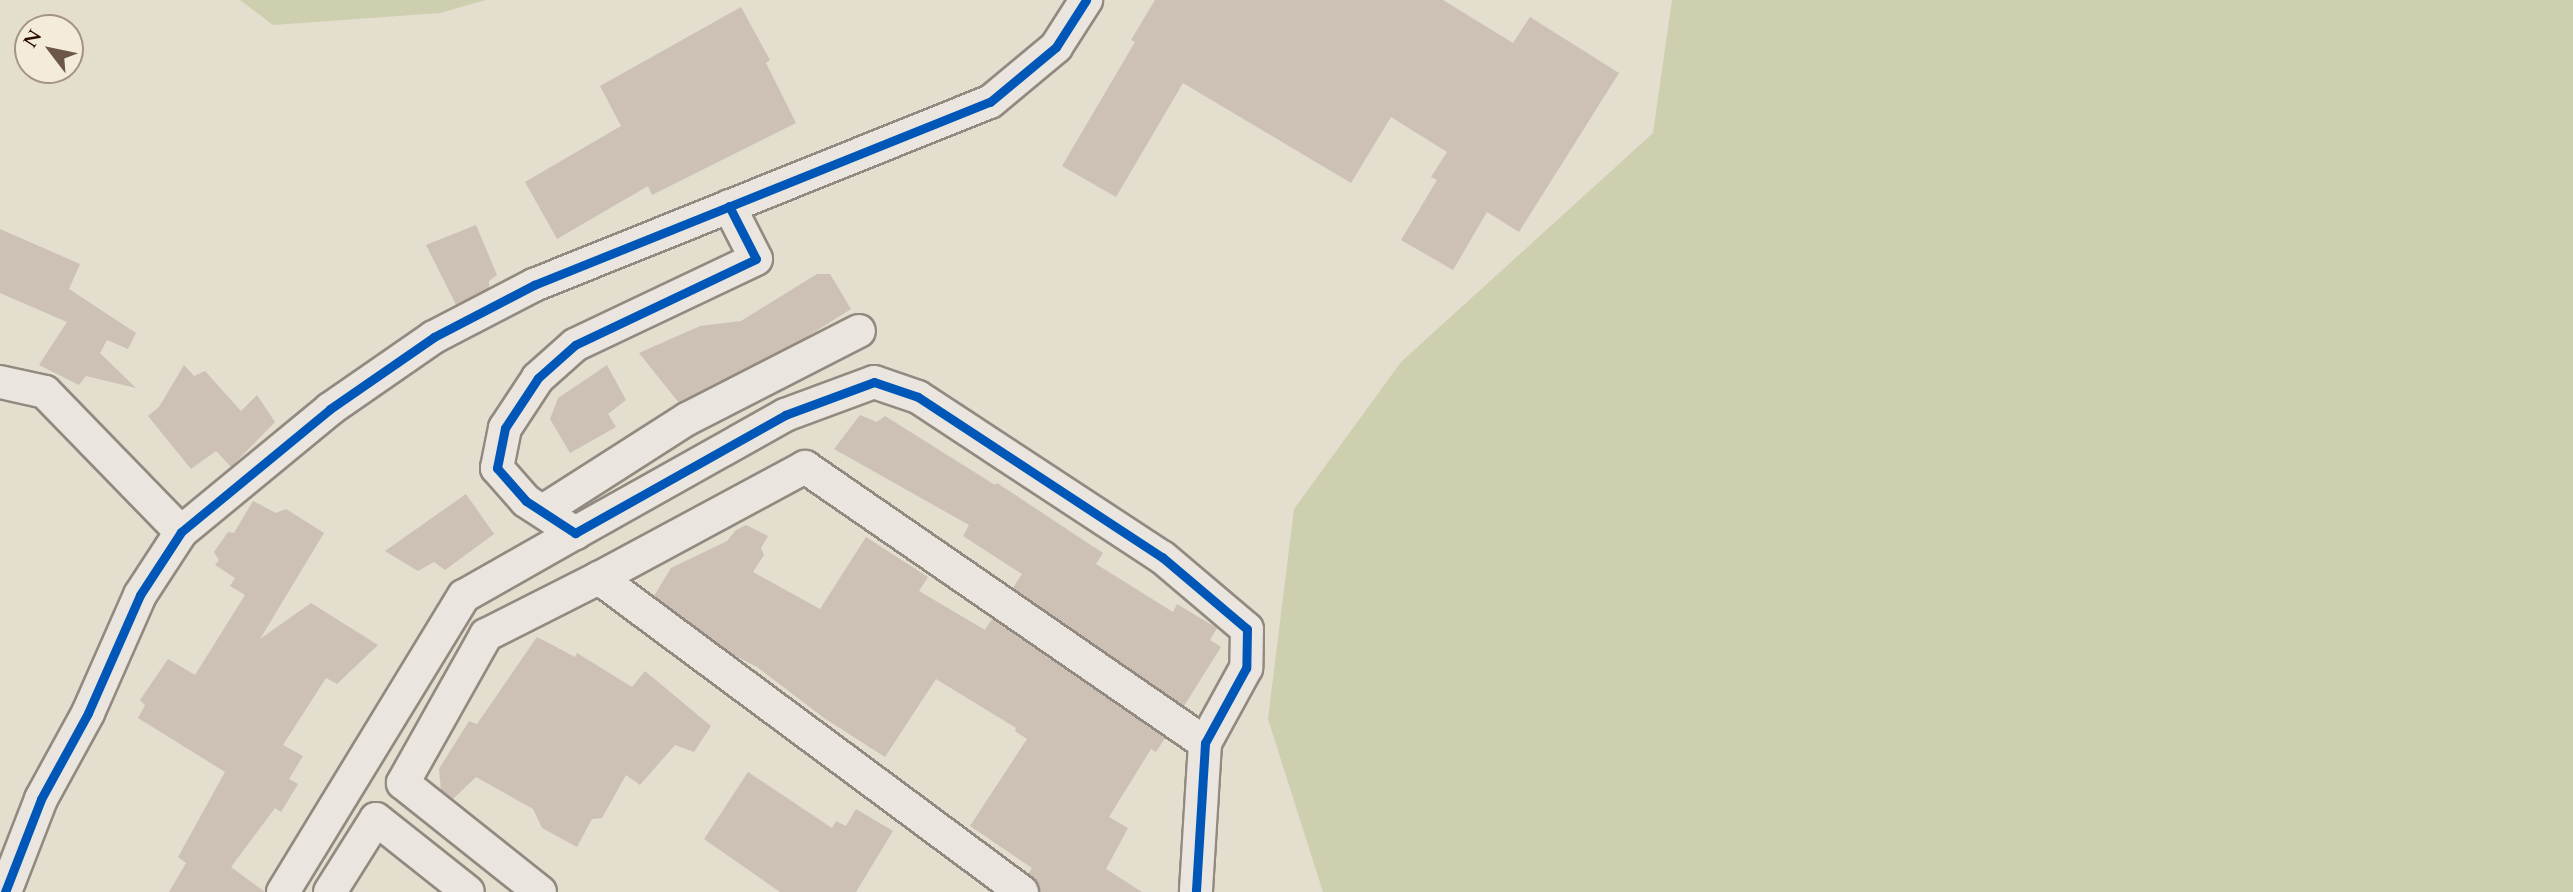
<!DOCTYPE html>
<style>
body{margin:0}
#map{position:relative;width:2573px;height:892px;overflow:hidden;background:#e4dece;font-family:Cardo,serif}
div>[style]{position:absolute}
.green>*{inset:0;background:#cdcfae}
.building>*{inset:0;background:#cdc0b5}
.roads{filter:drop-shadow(2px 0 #928a80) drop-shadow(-2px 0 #928a80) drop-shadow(0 2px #928a80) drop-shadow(0 -2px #928a80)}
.minor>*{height:32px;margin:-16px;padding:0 16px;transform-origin:16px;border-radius:16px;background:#eae6df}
.cycleway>*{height:9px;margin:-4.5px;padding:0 4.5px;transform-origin:4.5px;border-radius:4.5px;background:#0057b8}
span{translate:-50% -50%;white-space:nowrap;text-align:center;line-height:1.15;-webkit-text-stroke:7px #f3ecda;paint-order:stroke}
.north{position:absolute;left:14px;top:14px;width:70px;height:70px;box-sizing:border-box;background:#f3ecda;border:2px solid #a49383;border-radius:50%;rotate:302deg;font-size:19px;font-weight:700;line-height:28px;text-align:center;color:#2d0e00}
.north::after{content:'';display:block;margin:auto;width:24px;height:32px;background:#6d5748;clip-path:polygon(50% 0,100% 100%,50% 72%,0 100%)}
</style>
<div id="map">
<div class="green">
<i style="clip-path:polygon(240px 0,486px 0,440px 13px,273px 25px)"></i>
<i style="clip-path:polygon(1672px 0,2573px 0,2573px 892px,1323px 892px,1268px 719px,1294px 509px,1401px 362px,1653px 133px)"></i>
</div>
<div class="building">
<i style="clip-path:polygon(1155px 0,1443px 0,1513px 43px,1530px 17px,1619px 73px,1519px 232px,1487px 212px,1453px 270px,1401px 240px,1437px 180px,1431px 177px,1447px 152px,1391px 117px,1351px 183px,1183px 83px,1116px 197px,1062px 166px,1135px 42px,1131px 40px)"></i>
<i style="clip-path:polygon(741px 7px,770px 60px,766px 63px,796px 123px,652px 195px,648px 186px,557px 239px,525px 182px,621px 126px,600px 86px)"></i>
<i style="clip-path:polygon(476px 225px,497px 275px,489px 281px,489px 288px,456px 305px,426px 245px)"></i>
<i style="clip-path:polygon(0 229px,80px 264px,69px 289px,136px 333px,128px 349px,107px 340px,100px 353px,136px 388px,86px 376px,79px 385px,39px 365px,67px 322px,0 293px)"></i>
<i style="clip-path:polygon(817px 274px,830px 274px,851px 309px,802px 340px,679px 403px,639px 353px,700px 326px,741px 321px)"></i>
<i style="clip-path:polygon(184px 365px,194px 376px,205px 371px,241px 411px,257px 395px,275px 422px,231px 467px,216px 451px,191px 469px,148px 416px,159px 407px)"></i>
<i style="clip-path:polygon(607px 365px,626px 400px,608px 414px,616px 427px,570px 453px,550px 419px,558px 398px)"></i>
<i style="clip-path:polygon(860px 415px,877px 422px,885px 416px,995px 485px,997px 483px,1103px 553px,1096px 564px,1173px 612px,1177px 604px,1217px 628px,1210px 640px,1221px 647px,1184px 706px,1013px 588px,1022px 574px,963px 536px,969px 525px,834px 449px)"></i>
<i style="clip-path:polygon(466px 494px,494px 534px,445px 570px,434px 562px,418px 571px,385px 551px)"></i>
<i style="clip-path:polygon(253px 501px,276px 513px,286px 509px,324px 533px,260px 639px,311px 603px,378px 645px,337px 684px,326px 678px,283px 745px,303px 756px,289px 779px,298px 784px,281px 812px,275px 808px,231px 867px,265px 892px,169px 892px,186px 863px,178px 857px,225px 772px,138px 718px,145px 705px,140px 700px,168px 659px,195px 675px,245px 595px,230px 586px,235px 578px,215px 565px,219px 560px,214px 552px,228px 532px,234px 533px)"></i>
<i style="clip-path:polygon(746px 525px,768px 536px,761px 548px,764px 555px,753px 572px,820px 609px,866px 537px,928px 577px,919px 591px,985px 630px,992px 619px,1165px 738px,1156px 752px,1151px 749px,1109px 817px,1128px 828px,1106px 869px,1142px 892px,1040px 892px,1039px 884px,1028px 874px,1032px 868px,970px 826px,1027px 739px,1015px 731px,1016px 728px,936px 679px,885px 757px,824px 718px,757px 667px,730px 653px,654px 596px,671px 568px,727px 541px,736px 530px)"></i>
<i style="clip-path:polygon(537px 637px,575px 657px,577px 653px,632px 687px,645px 671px,711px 726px,694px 752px,675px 745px,640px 785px,626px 775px,602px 818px,592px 819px,577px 847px,542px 828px,533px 809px,476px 777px,453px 799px,441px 790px,439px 769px,469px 721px,477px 724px)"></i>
<i style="clip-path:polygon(748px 772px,832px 828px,836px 821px,846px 826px,856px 809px,893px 831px,856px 892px,780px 892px,704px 839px)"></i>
</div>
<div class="roads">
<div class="minor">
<i style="left:729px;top:206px;width:59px;rotate:63deg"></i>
<i style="left:756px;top:259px;width:200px;rotate:154.6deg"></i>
<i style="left:575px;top:345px;width:50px;rotate:138.3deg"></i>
<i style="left:538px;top:378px;width:60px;rotate:123.4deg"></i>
<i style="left:505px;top:428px;width:41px;rotate:101.3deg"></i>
<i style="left:497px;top:468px;width:44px;rotate:48.7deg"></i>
<i style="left:526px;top:501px;width:59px;rotate:33.1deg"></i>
<i style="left:575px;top:533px;width:241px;rotate:-29.3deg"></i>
<i style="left:785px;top:415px;width:95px;rotate:-20.3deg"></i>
<i style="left:874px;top:382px;width:46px;rotate:18.8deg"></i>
<i style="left:918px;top:397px;width:292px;rotate:33.3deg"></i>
<i style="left:1162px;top:557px;width:111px;rotate:40.3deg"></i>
<i style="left:1247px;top:629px;width:39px;rotate:91deg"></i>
<i style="left:1246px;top:668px;width:85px;rotate:118.7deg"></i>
<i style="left:1205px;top:743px;width:149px;rotate:93.5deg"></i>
<i style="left:0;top:382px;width:46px;rotate:12.5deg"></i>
<i style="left:45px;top:392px;width:195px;rotate:45.8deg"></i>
<i style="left:543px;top:511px;width:171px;rotate:-32.6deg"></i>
<i style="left:687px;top:419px;width:193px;rotate:-27.1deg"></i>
<i style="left:5px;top:892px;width:100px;rotate:-68.8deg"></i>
<i style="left:41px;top:799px;width:98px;rotate:-61.3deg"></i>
<i style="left:88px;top:713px;width:129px;rotate:-66.2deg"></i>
<i style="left:140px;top:595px;width:75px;rotate:-56.9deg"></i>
<i style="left:181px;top:532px;width:193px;rotate:-39.5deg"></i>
<i style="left:330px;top:409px;width:126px;rotate:-34.7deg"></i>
<i style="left:434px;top:337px;width:113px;rotate:-27.5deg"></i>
<i style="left:534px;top:285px;width:491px;rotate:-21.9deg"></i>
<i style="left:990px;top:102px;width:86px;rotate:-39.8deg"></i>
<i style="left:1056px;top:47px;width:56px;rotate:-57.4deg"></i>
<i style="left:283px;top:892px;width:347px;rotate:-58.6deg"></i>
<i style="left:464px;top:596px;width:128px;rotate:-29.6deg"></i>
<i style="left:330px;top:892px;width:86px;rotate:-57.8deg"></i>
<i style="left:376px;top:819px;width:117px;rotate:38.4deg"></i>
<i style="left:540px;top:892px;width:175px;rotate:-141.5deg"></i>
<i style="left:403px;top:783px;width:170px;rotate:-60.7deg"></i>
<i style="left:486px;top:635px;width:127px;rotate:-26.8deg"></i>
<i style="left:1022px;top:892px;width:527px;rotate:-143.41deg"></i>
<i style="left:599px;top:578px;width:234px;rotate:-28.3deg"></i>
<i style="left:805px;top:467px;width:486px;rotate:34.6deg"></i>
</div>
</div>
<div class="cycleway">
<i style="left:729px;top:206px;width:59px;rotate:63deg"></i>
<i style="left:756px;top:259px;width:200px;rotate:154.6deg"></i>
<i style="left:575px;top:345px;width:50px;rotate:138.3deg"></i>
<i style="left:538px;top:378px;width:60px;rotate:123.4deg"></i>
<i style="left:505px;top:428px;width:41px;rotate:101.3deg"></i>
<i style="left:497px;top:468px;width:44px;rotate:48.7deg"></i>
<i style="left:526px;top:501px;width:59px;rotate:33.1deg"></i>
<i style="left:575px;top:533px;width:241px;rotate:-29.3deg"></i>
<i style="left:785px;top:415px;width:95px;rotate:-20.3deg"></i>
<i style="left:874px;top:382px;width:46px;rotate:18.8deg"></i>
<i style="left:918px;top:397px;width:292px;rotate:33.3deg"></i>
<i style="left:1162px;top:557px;width:111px;rotate:40.3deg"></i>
<i style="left:1247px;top:629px;width:39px;rotate:91deg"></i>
<i style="left:1246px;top:668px;width:85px;rotate:118.7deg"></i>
<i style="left:1205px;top:743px;width:149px;rotate:93.5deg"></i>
<i style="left:5px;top:892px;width:100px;rotate:-68.8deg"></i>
<i style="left:41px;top:799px;width:98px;rotate:-61.3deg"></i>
<i style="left:88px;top:713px;width:129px;rotate:-66.2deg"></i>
<i style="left:140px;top:595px;width:75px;rotate:-56.9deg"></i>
<i style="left:181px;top:532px;width:193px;rotate:-39.5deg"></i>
<i style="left:330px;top:409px;width:126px;rotate:-34.7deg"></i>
<i style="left:434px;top:337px;width:113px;rotate:-27.5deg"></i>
<i style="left:534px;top:285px;width:491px;rotate:-21.9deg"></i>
<i style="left:990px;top:102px;width:86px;rotate:-39.8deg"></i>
<i style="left:1056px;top:47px;width:56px;rotate:-57.4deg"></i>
</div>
<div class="north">N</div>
</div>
